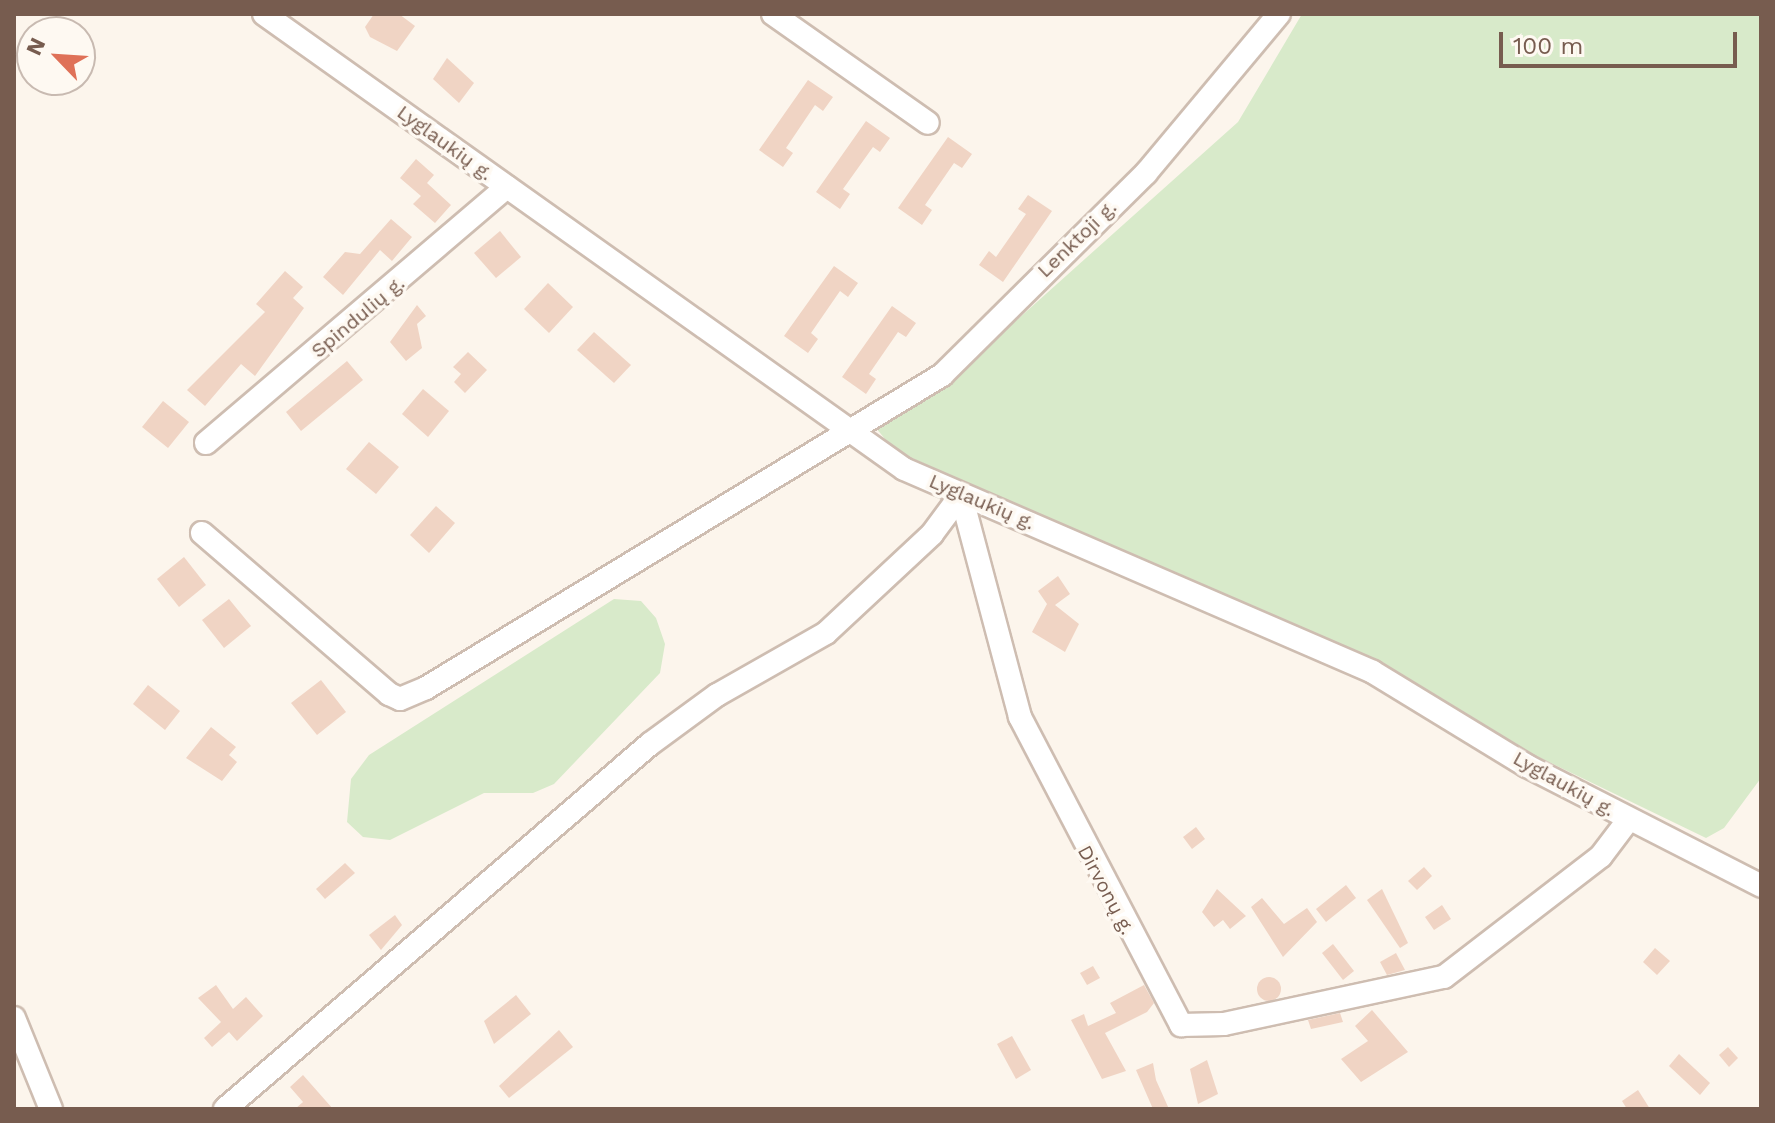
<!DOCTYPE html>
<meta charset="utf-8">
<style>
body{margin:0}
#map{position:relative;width:1775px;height:1123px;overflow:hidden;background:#fcf5ec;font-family:"Work Sans",sans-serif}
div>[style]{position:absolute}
.green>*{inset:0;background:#d8eaca}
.building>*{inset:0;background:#f0d4c4}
.round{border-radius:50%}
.roads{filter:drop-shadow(2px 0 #cebdb1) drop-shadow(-2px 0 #cebdb1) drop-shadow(0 2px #cebdb1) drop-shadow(0 -2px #cebdb1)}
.minor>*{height:22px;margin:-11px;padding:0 11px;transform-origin:11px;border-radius:11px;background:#fff}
span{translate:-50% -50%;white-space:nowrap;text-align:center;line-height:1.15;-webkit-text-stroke:7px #fef9f2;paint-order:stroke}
.street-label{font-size:20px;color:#775c4f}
.frame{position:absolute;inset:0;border:16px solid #775c4f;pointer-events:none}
.north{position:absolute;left:16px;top:16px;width:80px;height:80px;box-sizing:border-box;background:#fef9f2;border:2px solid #c8bab1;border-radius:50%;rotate:295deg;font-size:22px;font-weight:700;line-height:32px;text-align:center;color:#775c4f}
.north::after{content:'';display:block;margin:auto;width:28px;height:36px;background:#df7158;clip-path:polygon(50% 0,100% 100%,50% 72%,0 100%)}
.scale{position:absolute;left:1499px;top:32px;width:238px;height:36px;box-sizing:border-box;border:4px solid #775c4f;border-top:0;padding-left:10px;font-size:24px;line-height:28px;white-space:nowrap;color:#775c4f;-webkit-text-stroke:6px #fef9f2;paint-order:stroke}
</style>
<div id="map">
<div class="green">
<i style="clip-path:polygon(1302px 14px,1761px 14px,1761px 778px,1724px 828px,1706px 838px,1522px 749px,1418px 686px,894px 450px,876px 428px,934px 394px,1238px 122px)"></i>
<i style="clip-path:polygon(614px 599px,641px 601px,656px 618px,665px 644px,660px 673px,554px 784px,533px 793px,484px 793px,390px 840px,363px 837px,347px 822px,351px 779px,369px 755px)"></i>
</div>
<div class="building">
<i style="clip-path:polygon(374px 14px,399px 14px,415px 26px,397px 51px,370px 37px,365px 27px)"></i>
<i style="clip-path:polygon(447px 58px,474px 83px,459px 103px,433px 79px)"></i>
<i style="clip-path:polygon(808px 80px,833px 97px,823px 111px,815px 105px,786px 148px,793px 153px,783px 167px,759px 150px)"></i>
<i style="clip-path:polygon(866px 121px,890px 138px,880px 152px,873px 147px,843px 189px,850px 194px,840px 209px,816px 192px)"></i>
<i style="clip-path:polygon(948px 137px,972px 154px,962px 168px,954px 163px,925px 205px,932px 210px,922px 225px,898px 208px)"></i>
<i style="clip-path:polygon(416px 159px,434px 175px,427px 183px,451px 205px,435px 223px,413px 204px,421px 196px,400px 178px)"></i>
<i style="clip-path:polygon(1028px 195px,1052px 211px,1003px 282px,979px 265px,989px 251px,996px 257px,1026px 214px,1018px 209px)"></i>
<i style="clip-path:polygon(391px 219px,412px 237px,392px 261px,380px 250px,343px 295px,323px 277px,345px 252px,360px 254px)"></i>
<i style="clip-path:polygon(500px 231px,521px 257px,496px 278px,474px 253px)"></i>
<i style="clip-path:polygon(834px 266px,858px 283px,848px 297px,840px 291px,811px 333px,818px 339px,808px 353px,784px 336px)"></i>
<i style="clip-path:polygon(285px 271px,303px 287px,293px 298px,304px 308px,255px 376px,241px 364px,205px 406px,187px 390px,265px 312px,256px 304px)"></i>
<i style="clip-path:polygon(548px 283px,573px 307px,549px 333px,524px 309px)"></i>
<i style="clip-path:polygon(417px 305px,426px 316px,417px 324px,422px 348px,406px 361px,390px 342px)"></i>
<i style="clip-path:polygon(892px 306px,916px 323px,906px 337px,898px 332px,869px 374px,876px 379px,866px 394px,842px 377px)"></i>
<i style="clip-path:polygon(594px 332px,631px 365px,614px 383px,577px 350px)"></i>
<i style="clip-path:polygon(468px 352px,487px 370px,465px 393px,454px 382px,461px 374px,453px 367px)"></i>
<i style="clip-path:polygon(347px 361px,363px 380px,301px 431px,286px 412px)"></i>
<i style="clip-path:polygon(423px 389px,449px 411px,428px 437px,402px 414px)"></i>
<i style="clip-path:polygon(163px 401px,189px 422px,168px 448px,142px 427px)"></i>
<i style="clip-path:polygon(369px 442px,399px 467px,376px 494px,346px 469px)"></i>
<i style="clip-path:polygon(436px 506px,455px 523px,429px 553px,410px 535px)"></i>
<i style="clip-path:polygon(184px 557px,206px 585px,179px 607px,157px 579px)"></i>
<i style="clip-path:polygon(1058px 576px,1070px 594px,1055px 605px,1079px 624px,1065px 652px,1032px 632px,1047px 604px,1038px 591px)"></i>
<i style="clip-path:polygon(229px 599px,251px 626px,224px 648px,202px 620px)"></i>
<i style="clip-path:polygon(321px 680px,346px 712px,317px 735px,291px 703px)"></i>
<i style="clip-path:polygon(148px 685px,180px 711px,165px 730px,133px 704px)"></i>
<i style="clip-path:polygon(211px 727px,236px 747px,229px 755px,237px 762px,222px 781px,186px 758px)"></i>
<i style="clip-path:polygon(1196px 827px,1205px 839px,1192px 849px,1183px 837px)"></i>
<i style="clip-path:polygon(345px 863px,355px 873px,325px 899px,316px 889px)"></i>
<i style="clip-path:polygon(1424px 867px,1432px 876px,1417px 890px,1408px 881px)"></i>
<i style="clip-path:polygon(1346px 885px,1356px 898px,1326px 922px,1316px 909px)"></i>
<i style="clip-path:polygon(1217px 889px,1246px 916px,1230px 929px,1223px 920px,1214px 927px,1202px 912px)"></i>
<i style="clip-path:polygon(1382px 889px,1408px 943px,1400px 948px,1367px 900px)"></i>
<i style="clip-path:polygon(1262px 898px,1284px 924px,1307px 908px,1317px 922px,1283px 957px,1251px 907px)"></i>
<i style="clip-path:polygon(1442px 905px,1451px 919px,1434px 930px,1425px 917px)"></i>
<i style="clip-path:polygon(395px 915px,402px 925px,381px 950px,369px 935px)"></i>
<i style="clip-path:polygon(1333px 944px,1354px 971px,1343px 980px,1322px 953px)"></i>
<i style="clip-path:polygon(1655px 948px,1670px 961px,1657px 975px,1643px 962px)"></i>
<i style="clip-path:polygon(1396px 953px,1405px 970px,1387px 975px,1380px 962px)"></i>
<i style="clip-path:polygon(1093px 966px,1100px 978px,1087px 985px,1080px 973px)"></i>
<i class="round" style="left:1257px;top:977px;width:24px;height:24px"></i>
<i style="clip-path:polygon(216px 985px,233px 1009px,246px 997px,263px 1016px,237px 1041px,229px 1032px,212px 1047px,204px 1038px,221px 1022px,198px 998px)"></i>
<i style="clip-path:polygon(1144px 985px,1154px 1003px,1147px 1012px,1105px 1033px,1126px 1071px,1102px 1079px,1071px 1020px,1084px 1014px,1088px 1026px,1116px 1013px,1110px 1003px)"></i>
<i style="clip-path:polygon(516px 995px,531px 1014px,494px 1044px,484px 1021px)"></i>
<i style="clip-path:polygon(1372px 1010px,1408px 1052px,1361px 1082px,1341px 1059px,1368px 1041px,1355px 1026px)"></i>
<i style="clip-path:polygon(1340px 1013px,1343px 1022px,1311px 1029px,1308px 1020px)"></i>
<i style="clip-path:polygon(559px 1030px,573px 1047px,509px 1098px,499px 1086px)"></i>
<i style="clip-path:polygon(1012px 1036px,1031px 1070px,1016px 1079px,997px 1044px)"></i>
<i style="clip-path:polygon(1728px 1047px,1738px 1058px,1729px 1067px,1719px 1055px)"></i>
<i style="clip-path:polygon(1679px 1054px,1710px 1083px,1700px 1095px,1669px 1066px)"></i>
<i style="clip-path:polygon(1207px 1060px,1218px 1094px,1198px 1104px,1190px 1069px)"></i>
<i style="clip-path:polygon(1153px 1063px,1156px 1080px,1169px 1109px,1153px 1109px,1136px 1070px)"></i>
<i style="clip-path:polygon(303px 1075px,333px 1109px,295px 1109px,303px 1102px,290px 1087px)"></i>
<i style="clip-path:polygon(1638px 1090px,1645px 1101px,1650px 1109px,1627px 1109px,1622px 1101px)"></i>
</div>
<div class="roads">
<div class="minor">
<i style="left:264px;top:14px;width:785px;rotate:35.41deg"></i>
<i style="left:904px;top:469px;width:511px;rotate:23.4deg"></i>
<i style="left:1373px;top:672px;width:180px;rotate:31.4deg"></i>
<i style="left:1527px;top:766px;width:263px;rotate:27.1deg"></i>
<i style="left:773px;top:14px;width:189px;rotate:35.1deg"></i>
<i style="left:206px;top:443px;width:395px;rotate:-40.4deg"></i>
<i style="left:961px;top:495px;width:230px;rotate:75.1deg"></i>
<i style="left:1020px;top:717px;width:348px;rotate:62.4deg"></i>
<i style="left:1181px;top:1025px;width:43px;rotate:-1.3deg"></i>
<i style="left:1224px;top:1024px;width:225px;rotate:-12.1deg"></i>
<i style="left:1444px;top:977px;width:198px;rotate:-37.6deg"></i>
<i style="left:1601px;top:856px;width:46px;rotate:-52.9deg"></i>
<i style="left:202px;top:533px;width:247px;rotate:40.7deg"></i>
<i style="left:389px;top:694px;width:12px;rotate:24deg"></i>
<i style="left:400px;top:699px;width:28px;rotate:-23deg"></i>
<i style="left:426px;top:688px;width:604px;rotate:-31.24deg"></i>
<i style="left:942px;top:375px;width:287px;rotate:-44.7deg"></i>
<i style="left:1146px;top:173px;width:207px;rotate:-50.1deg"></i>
<i style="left:14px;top:1018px;width:98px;rotate:67.9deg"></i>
<i style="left:225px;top:1109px;width:560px;rotate:-40.66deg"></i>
<i style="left:650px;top:744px;width:83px;rotate:-36.2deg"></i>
<i style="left:717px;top:695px;width:125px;rotate:-29.6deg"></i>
<i style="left:826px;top:633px;width:145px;rotate:-43deg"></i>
<i style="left:932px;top:534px;width:49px;rotate:-53.4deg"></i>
</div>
</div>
<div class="street-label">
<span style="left:445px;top:143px;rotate:36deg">Lyglaukių g.</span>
<span style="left:1077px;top:239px;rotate:-44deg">Lenktoji g.</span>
<span style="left:358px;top:317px;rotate:-40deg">Spindulių g.</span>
<span style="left:982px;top:502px;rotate:23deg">Lyglaukių g.</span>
<span style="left:1564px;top:784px;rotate:29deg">Lyglaukių g.</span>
<span style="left:1106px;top:890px;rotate:62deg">Dirvonų g.</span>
</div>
<div class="frame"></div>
<div class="north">N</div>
<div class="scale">100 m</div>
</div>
